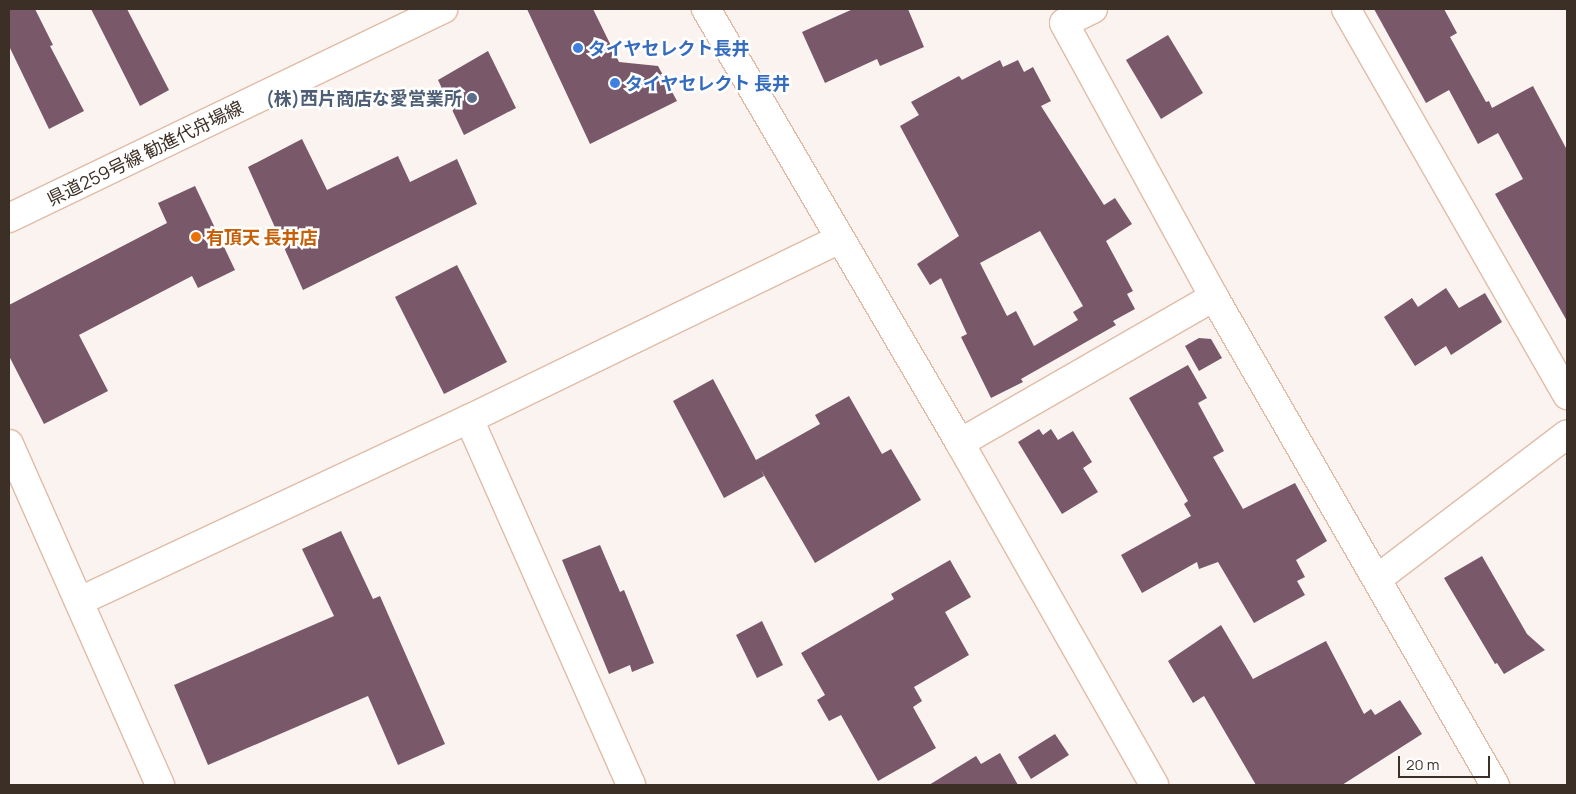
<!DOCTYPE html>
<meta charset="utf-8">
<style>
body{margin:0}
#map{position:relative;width:1576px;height:794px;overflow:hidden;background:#faf3ef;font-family:Manrope,"Noto Sans JP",sans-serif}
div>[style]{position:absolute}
.building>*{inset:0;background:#785869}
.roads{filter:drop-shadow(1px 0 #e0bca7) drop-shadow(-1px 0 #e0bca7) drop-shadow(0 1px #e0bca7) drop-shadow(0 -1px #e0bca7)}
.street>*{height:28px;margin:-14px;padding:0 14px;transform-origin:14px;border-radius:14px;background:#fff}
.secondary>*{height:28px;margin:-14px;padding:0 14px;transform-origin:14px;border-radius:14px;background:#fff}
.dots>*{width:14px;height:14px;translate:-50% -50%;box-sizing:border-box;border:2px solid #fff;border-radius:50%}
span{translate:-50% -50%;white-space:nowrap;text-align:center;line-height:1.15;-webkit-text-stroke:5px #fff;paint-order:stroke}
.shop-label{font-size:18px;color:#366cbe;font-weight:700}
.left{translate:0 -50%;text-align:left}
.service-label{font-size:18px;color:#4e5e75;font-weight:700}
.right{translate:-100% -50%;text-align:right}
.street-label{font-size:18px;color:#3c2f26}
.food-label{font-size:18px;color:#c56008;font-weight:700}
.frame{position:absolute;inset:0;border:10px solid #3c2f26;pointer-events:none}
.scale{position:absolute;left:1398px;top:756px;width:92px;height:22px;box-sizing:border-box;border:2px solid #3c2f26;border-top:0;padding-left:6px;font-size:15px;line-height:18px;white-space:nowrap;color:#3c2f26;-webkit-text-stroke:4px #fff;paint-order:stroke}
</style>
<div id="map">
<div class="building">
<i style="clip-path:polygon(9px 9px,35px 9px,53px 45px,50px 46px,84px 111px,49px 129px,9px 46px)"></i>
<i style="clip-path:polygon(91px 9px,127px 9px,169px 90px,140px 106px)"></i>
<i style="clip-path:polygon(527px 9px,593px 9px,619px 62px,658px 66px,677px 101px,590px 144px)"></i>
<i style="clip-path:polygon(853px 9px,908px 9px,924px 47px,880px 66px,877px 59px,825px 83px,802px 32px)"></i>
<i style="clip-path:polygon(1374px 9px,1444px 9px,1457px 33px,1450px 37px,1486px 102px,1489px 101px,1492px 108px,1533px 86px,1567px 150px,1567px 321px,1495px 194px,1523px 179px,1498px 133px,1478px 144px,1449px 90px,1426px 103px)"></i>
<i style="clip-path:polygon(1168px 35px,1203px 93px,1161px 119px,1126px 60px)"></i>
<i style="clip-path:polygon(488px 51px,516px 108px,464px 135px,438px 80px)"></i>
<i style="clip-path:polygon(evenodd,1000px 60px,1003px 67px,1018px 60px,1024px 72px,1033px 67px,1051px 101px,1041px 106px,1104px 205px,1115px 198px,1132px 224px,1106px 241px,1133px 291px,1127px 294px,1135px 309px,1113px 321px,1116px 325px,1021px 379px,1023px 382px,991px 398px,961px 337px,967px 334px,941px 278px,930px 285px,917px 264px,959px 236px,900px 126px,919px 115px,911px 102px,959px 76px,962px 80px,1000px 60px,1040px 231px,1083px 306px,1073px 312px,1078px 320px,1034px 346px,1016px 311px,1007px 316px,980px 263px,1040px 231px)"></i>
<i style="clip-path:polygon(302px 139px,327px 190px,398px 156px,410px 182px,457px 159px,477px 204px,303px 290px,248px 167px)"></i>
<i style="clip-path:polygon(195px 186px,235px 270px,198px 288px,192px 276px,79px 335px,108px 391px,44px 424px,9px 356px,9px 305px,167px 223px,158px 203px)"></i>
<i style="clip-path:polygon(457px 265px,507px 362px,444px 394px,395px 297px)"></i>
<i style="clip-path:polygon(1446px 288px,1459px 308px,1485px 293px,1502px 322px,1451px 355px,1446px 346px,1415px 366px,1384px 317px,1412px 298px,1418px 307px)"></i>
<i style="clip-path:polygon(1199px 338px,1211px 339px,1222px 358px,1199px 371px,1185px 346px)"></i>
<i style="clip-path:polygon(1188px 365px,1207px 398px,1198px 403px,1224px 451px,1213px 457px,1243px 509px,1295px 483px,1327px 541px,1296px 560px,1305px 577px,1297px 581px,1305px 595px,1254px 623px,1218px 562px,1199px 569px,1197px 562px,1142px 593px,1121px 555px,1191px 516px,1184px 504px,1188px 501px,1129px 398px)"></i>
<i style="clip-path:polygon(713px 379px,756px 460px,820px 424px,815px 415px,849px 396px,882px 454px,891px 449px,921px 500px,815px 563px,761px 470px,764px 476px,724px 498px,673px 401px)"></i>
<i style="clip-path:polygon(1039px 429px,1043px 435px,1051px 429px,1058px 440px,1073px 431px,1092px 462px,1083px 468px,1098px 492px,1062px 514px,1018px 442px)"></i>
<i style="clip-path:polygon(341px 531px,373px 599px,380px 596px,445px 744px,398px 765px,368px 696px,208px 765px,174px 685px,334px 616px,302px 549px)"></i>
<i style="clip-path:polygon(600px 545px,620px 592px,624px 590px,654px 663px,632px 672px,630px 665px,609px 674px,562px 560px)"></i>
<i style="clip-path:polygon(1482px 556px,1527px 634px,1545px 650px,1504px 674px,1497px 663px,1495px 664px,1444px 578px)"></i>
<i style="clip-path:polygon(950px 560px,971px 597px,945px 612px,969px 655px,914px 687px,922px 701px,913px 707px,936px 748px,878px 781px,841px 715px,829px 721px,817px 700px,825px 695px,801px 653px,894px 599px,891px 594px)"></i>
<i style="clip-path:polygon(762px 621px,783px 665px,757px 678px,736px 635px)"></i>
<i style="clip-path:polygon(1221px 625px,1253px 679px,1326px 641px,1364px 714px,1371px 709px,1375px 715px,1400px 700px,1422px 734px,1342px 785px,1256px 785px,1204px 696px,1193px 703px,1168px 661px)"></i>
<i style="clip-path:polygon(1055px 734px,1069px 755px,1031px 779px,1018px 757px)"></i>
<i style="clip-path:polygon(1000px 753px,1018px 785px,929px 785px,976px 756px,981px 764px)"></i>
</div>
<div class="roads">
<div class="street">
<i style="left:1093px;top:9px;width:32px;rotate:154deg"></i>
<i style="left:1064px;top:23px;width:312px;rotate:61.3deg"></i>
<i style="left:1214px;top:297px;width:563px;rotate:60.07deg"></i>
<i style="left:1346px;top:9px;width:445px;rotate:60.2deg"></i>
<i style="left:469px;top:419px;width:400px;rotate:66.1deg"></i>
<i style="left:960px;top:443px;width:293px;rotate:-29.9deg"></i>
<i style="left:9px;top:444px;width:373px;rotate:66.1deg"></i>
<i style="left:1377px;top:579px;width:239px;rotate:-37.3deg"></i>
<i style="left:80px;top:601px;width:429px;rotate:-25.1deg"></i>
<i style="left:469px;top:419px;width:411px;rotate:-25.9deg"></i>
</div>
<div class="secondary">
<i style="left:706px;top:9px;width:503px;rotate:59.66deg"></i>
<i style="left:960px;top:443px;width:393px;rotate:60.4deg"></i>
<i style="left:9px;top:218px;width:482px;rotate:-25.7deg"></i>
</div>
</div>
<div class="dots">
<i style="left:578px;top:48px;background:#3f7fe0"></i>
<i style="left:615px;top:83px;background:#3f7fe0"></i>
<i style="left:472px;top:98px;background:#5c6f8a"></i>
<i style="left:196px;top:237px;background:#e8710a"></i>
</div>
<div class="shop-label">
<span class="left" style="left:588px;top:48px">タイヤセレクト長井</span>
<span class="left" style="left:625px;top:83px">タイヤセレクト 長井</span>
</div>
<div class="service-label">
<span class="right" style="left:462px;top:98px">(株)西片商店な愛営業所</span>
</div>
<div class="street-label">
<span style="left:145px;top:153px;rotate:-26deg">県道259号線 勧進代舟場線</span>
</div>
<div class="food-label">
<span class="left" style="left:206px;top:237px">有頂天 長井店</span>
</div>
<div class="frame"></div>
<div class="scale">20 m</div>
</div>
